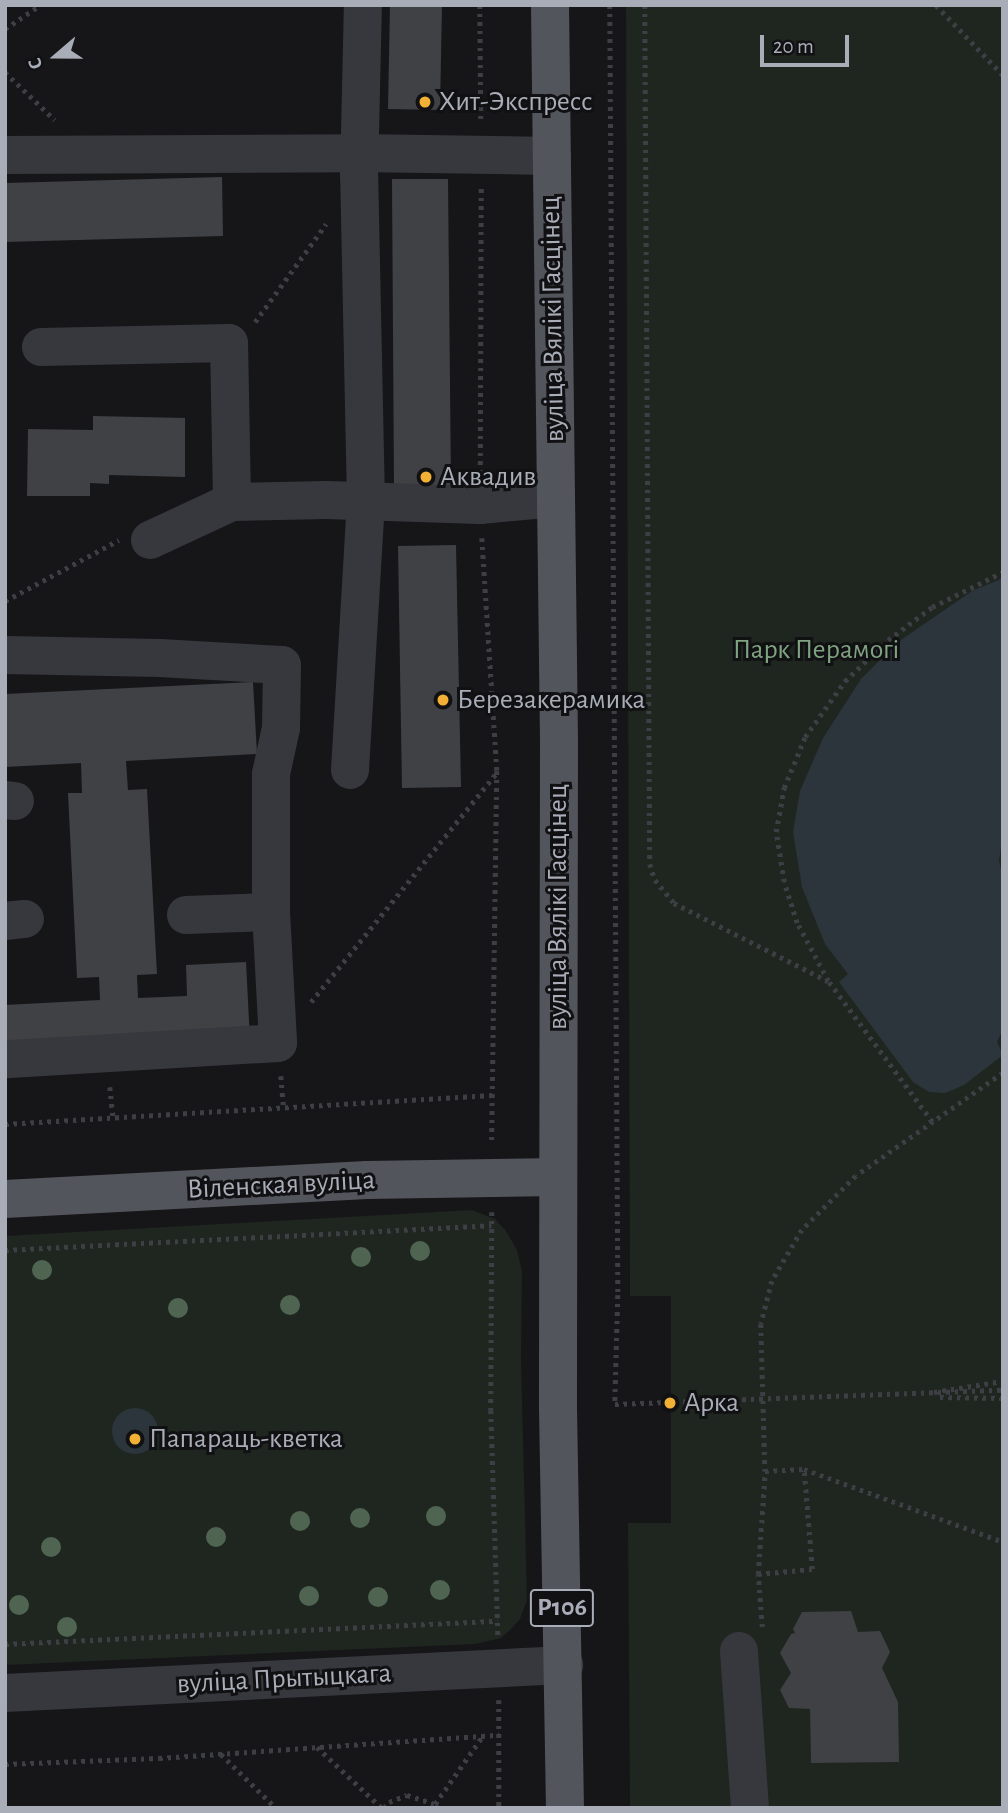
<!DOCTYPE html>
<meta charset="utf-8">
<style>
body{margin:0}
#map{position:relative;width:1008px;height:1813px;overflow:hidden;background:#161618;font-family:"Alegreya Sans",sans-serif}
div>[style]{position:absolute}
.green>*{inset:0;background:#1e261f}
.water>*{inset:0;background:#2c353c}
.round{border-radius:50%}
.building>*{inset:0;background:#404145}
.path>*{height:4.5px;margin-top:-2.25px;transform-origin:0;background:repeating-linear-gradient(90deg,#3d3f44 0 3.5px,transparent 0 8.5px)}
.minor>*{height:38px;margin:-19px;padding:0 19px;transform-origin:19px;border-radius:19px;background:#37383d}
.major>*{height:38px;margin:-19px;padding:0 19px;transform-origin:19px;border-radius:19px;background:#53555c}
.trees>*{width:20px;height:20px;margin:-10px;border-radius:50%;background:#506452}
.dots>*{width:19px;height:19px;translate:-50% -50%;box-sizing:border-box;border:4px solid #111113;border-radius:50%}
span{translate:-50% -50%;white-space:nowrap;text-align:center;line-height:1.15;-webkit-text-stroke:6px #111113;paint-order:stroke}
.shield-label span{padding:2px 5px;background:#111113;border:2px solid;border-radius:5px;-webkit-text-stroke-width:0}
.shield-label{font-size:26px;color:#a8adb8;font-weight:700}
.poi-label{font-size:28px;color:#a8adb8}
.left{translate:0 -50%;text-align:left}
.street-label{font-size:28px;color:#a8adb8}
.park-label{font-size:28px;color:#7fa381}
.frame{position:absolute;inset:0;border:7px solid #a8adb8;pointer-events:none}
.north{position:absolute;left:21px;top:21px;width:70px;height:70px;-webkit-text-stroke:5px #111113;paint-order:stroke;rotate:250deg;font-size:19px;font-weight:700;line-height:28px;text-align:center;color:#a8adb8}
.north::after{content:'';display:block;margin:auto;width:24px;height:32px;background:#a8adb8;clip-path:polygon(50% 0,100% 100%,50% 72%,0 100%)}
.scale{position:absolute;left:760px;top:35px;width:89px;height:32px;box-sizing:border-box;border:4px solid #a8adb8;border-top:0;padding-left:9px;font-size:21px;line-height:24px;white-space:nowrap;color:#a8adb8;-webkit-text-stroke:5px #111113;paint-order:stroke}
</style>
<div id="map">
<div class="green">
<i style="clip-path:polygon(626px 5px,1003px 5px,1003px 1808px,630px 1808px,628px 1523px,671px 1523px,671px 1296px,630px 1296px)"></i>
<i style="clip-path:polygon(472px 1210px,495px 1219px,506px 1231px,517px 1250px,522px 1271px,521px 1359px,527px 1600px,520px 1619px,511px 1629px,501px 1638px,475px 1644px,5px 1665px,5px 1236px)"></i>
</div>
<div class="water">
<i style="clip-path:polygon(1003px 578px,1003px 833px,999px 861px,1003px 877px,1003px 1029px,997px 1042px,1003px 1055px,964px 1085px,945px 1093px,929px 1092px,913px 1082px,839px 982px,848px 974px,825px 944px,802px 887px,793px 832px,800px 791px,823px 738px,861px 679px,898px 642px,972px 591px)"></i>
<i class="round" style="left:112px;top:1408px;width:46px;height:46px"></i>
</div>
<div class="building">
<i style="clip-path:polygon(390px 5px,442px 5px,440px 110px,388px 109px)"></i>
<i style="clip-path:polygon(222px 177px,223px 236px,5px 242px,5px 183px)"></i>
<i style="clip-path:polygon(392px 179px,448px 179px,451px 488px,394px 488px)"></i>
<i style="clip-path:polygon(93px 416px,185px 418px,185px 477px,109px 475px,109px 484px,90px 483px,90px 496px,27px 496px,28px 429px,93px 430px)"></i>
<i style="clip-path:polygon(456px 545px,461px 787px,402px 788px,398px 546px)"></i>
<i style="clip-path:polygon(253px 682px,257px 754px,126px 761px,128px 790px,147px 789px,157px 974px,137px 975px,138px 998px,187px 996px,186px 965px,246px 962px,250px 1040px,5px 1053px,5px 1005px,100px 1000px,99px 977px,77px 978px,68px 793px,82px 793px,81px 763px,5px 767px,5px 694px)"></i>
<i style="clip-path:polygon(851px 1611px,858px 1632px,880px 1631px,890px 1652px,882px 1668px,898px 1702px,899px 1762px,811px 1763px,810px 1709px,789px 1708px,780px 1690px,791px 1673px,780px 1653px,791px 1634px,795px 1633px,793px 1629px,802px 1612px)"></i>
</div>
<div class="path">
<i style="left:480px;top:5px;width:118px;rotate:89.5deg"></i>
<i style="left:610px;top:5px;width:1290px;rotate:89.64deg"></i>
<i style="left:618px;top:1295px;width:109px;rotate:91.6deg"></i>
<i style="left:615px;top:1404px;width:388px;rotate:-2.1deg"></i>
<i style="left:645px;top:5px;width:859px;rotate:89.67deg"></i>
<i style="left:650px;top:864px;width:17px;rotate:73deg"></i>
<i style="left:655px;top:880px;width:30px;rotate:50deg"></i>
<i style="left:674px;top:903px;width:173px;rotate:26.9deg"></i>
<i style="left:936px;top:5px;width:97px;rotate:46.3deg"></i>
<i style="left:5px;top:29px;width:42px;rotate:-34.4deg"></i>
<i style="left:5px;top:72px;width:69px;rotate:43.8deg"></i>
<i style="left:255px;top:322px;width:121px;rotate:-54.1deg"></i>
<i style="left:480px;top:473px;width:285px;rotate:-89.8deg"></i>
<i style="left:482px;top:538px;width:233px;rotate:86.3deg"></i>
<i style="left:497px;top:771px;width:371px;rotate:90.8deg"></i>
<i style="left:5px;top:601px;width:129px;rotate:-28.2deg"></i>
<i style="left:311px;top:1002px;width:296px;rotate:-51deg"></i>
<i style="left:1003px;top:1073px;width:179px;rotate:145deg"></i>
<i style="left:856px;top:1176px;width:76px;rotate:135deg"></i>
<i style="left:802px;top:1230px;width:59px;rotate:120.5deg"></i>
<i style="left:772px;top:1281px;width:44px;rotate:104.3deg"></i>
<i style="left:761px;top:1324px;width:147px;rotate:88.4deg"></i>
<i style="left:765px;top:1471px;width:39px;rotate:-3deg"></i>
<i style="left:804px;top:1469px;width:212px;rotate:20.1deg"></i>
<i style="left:281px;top:1076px;width:32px;rotate:85deg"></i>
<i style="left:110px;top:1087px;width:30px;rotate:84deg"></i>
<i style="left:932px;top:1122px;width:175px;rotate:-126.4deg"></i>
<i style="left:828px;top:981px;width:66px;rotate:-118.1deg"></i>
<i style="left:797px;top:923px;width:43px;rotate:-107.6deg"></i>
<i style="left:784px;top:882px;width:51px;rotate:-99.1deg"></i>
<i style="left:776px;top:832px;width:45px;rotate:-79.7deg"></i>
<i style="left:784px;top:788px;width:55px;rotate:-67.6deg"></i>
<i style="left:805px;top:737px;width:69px;rotate:-54.5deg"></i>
<i style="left:845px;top:681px;width:59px;rotate:-43.6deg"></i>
<i style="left:888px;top:640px;width:55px;rotate:-36.9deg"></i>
<i style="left:932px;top:607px;width:79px;rotate:-26.2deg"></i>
<i style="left:5px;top:1124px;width:488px;rotate:-3.4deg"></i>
<i style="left:492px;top:1212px;width:198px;rotate:90.3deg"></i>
<i style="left:491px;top:1410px;width:227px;rotate:88.2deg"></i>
<i style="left:5px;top:1250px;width:487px;rotate:-2.9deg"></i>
<i style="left:934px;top:1392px;width:70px;rotate:-9.1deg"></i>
<i style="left:940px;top:1397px;width:63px;rotate:0.9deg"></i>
<i style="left:758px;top:1574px;width:54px;rotate:-5.3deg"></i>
<i style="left:812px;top:1569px;width:100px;rotate:-94.6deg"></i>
<i style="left:762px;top:1627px;width:53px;rotate:-94.3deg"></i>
<i style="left:758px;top:1574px;width:103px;rotate:-86.1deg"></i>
<i style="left:5px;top:1644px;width:493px;rotate:-2.7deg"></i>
<i style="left:499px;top:1700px;width:108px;rotate:90deg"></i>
<i style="left:317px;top:1747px;width:89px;rotate:43.2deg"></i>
<i style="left:221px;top:1754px;width:77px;rotate:44.5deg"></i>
<i style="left:5px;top:1764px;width:154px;rotate:-2.2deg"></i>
<i style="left:159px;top:1758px;width:341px;rotate:-3.9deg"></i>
<i style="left:384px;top:1808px;width:8px;rotate:-50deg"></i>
<i style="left:389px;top:1802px;width:19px;rotate:-21deg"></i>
<i style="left:407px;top:1795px;width:29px;rotate:18deg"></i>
<i style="left:437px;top:1808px;width:4px;rotate:-117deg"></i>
<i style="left:435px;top:1804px;width:82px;rotate:-55deg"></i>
</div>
<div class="minor">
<i style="left:5px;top:155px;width:354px;rotate:-0.3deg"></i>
<i style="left:359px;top:153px;width:193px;rotate:0.9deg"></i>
<i style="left:41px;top:347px;width:188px;rotate:-1.2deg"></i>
<i style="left:229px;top:343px;width:159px;rotate:88.9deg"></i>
<i style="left:150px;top:540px;width:90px;rotate:-24.9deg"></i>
<i style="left:232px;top:502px;width:94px;rotate:-1.2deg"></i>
<i style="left:326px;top:500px;width:154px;rotate:1.9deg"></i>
<i style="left:480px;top:505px;width:76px;rotate:-5.3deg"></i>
<i style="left:5px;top:655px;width:155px;rotate:1.1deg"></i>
<i style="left:160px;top:658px;width:122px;rotate:3.3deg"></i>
<i style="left:282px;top:665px;width:63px;rotate:90.9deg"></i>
<i style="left:281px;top:728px;width:47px;rotate:102.3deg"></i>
<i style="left:271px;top:774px;width:138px;rotate:90deg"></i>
<i style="left:271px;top:912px;width:131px;rotate:86.9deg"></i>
<i style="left:278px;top:1043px;width:273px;rotate:176.6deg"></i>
<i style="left:350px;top:770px;width:268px;rotate:-86.6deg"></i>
<i style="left:366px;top:502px;width:325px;rotate:-91.2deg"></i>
<i style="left:359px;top:177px;width:172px;rotate:-88.7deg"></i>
<i style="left:5px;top:800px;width:10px;rotate:6deg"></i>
<i style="left:186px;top:915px;width:85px;rotate:-2deg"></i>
<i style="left:5px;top:921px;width:20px;rotate:-6deg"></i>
<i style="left:739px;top:1651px;width:157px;rotate:86deg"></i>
<i style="left:5px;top:1693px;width:560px;rotate:-2.87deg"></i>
</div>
<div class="major">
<i style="left:550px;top:5px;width:735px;rotate:89.3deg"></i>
<i style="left:559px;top:740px;width:668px;rotate:90.09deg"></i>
<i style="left:558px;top:1408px;width:400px;rotate:89deg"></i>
<i style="left:5px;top:1199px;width:362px;rotate:-3deg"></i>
<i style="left:367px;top:1180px;width:191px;rotate:-0.9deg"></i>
</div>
<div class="trees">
<i style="left:420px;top:1251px"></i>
<i style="left:361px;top:1257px"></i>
<i style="left:42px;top:1270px"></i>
<i style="left:290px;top:1305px"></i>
<i style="left:178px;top:1308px"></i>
<i style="left:436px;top:1516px"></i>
<i style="left:360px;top:1518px"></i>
<i style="left:300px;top:1521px"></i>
<i style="left:216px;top:1537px"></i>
<i style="left:51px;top:1547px"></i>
<i style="left:440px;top:1590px"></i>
<i style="left:309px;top:1596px"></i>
<i style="left:378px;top:1597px"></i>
<i style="left:19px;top:1605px"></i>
<i style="left:67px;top:1627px"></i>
</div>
<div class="dots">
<i style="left:425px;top:102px;background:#f2b134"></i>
<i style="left:426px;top:477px;background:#f2b134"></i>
<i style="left:443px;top:700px;background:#f2b134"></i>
<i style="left:670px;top:1403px;background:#f2b134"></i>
<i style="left:135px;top:1439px;background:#f2b134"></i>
</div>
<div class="shield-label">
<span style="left:562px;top:1608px">Р106</span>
</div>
<div class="poi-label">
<span class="left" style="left:439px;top:102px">Хит-Экспресс</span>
<span class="left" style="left:440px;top:477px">Аквадив</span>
<span class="left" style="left:457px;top:700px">Березакерамика</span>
<span class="left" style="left:684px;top:1403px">Арка</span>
<span class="left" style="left:149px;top:1439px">Папараць-кветка</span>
</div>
<div class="street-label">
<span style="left:553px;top:319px;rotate:-91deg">вуліца Вялікі Гасцінец</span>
<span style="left:558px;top:907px;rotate:-90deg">вуліца Вялікі Гасцінец</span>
<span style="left:281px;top:1185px;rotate:-3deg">Віленская вуліца</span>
<span style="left:284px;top:1679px;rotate:-3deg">вуліца Прытыцкага</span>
</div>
<div class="park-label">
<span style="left:816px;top:650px">Парк Перамогі</span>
</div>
<div class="frame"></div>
<div class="north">С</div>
<div class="scale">20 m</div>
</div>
